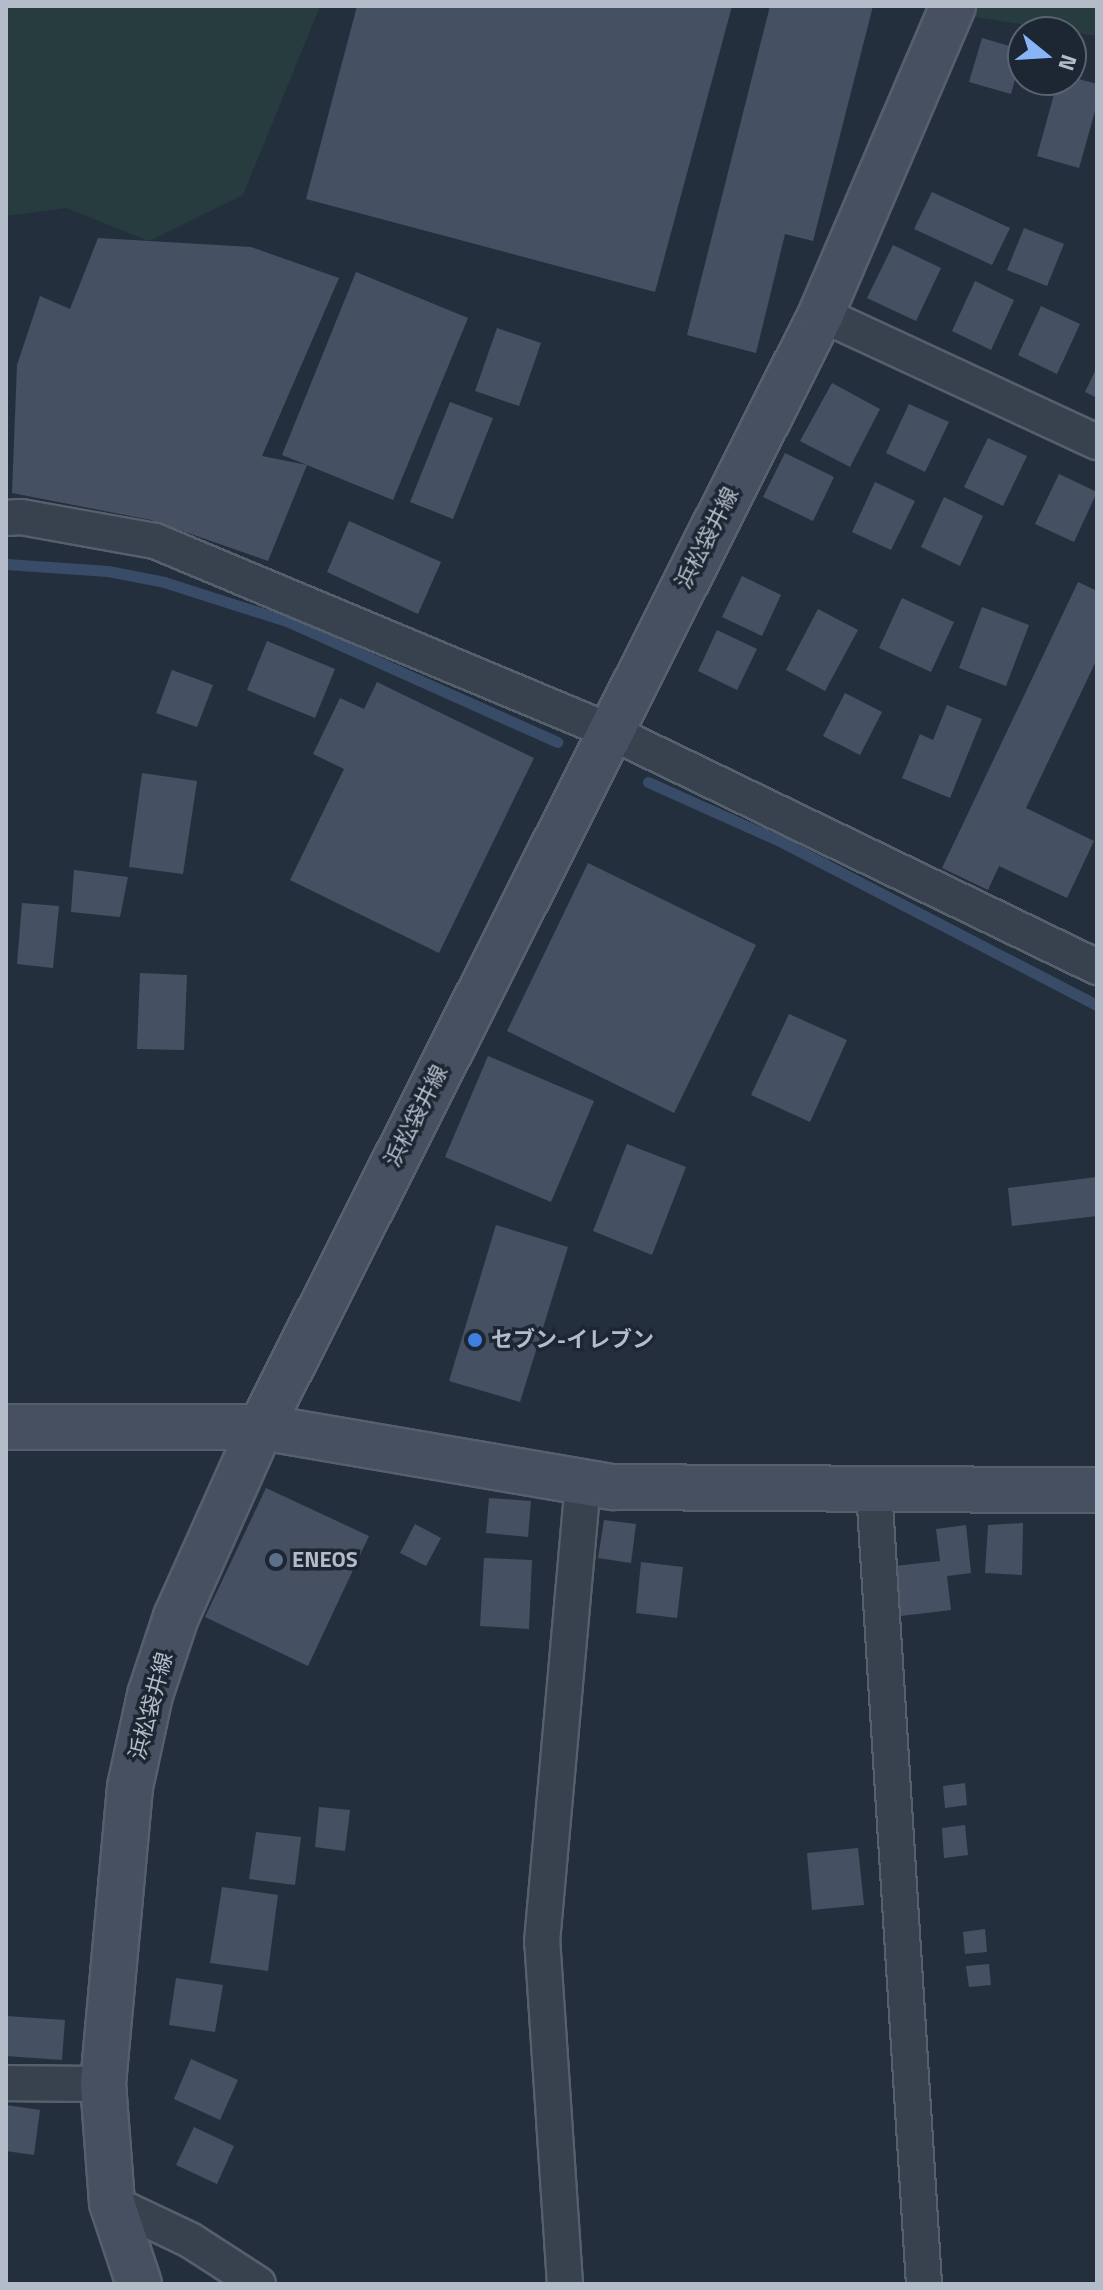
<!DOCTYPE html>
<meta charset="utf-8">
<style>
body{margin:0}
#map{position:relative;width:1103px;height:2290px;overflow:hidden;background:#242f3e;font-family:"Titillium Web","Noto Sans JP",sans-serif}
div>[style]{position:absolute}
.green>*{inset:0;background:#263c3f}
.stream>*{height:11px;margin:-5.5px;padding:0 5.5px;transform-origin:5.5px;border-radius:5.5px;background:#394c67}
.building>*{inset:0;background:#455162}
.roads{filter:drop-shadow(2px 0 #565f6c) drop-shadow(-2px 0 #565f6c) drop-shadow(0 2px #565f6c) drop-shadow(0 -2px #565f6c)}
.street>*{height:34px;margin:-17px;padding:0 17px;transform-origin:17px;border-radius:17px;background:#38414e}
.secondary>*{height:44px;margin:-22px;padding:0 22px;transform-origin:22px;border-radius:22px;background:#465061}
.dots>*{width:22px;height:22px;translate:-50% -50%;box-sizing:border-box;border:4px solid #1d2633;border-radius:50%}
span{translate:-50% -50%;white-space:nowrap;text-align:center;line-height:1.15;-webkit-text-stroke:7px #1d2633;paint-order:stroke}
.street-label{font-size:22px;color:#b4bcc9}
.poi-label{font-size:22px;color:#b4bcc9;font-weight:700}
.left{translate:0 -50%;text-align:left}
.frame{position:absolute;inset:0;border:8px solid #b4bcc9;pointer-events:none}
.north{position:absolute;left:1007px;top:16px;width:80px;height:80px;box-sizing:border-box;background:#1d2633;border:2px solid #59626f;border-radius:50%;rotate:108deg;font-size:22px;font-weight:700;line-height:32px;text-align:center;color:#b4bcc9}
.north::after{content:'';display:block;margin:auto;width:28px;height:36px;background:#8ab4f8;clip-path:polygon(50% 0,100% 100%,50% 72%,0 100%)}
</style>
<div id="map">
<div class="green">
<i style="clip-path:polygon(6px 6px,320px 6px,243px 195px,149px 241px,66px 208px,6px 216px)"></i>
<i style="clip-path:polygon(953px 6px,1097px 6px,1097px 36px,950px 13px)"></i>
</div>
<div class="stream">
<i style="left:6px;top:564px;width:102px;rotate:3.9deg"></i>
<i style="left:108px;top:571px;width:57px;rotate:11.1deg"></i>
<i style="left:164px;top:582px;width:131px;rotate:17.7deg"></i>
<i style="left:289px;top:622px;width:294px;rotate:24.1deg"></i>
<i style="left:648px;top:782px;width:147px;rotate:24.1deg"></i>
<i style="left:782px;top:842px;width:355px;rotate:27.4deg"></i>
</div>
<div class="building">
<i style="clip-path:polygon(357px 6px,732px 6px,655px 292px,306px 199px)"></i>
<i style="clip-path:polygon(770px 6px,873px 6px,813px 241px,785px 234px,756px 353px,687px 335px)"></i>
<i style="clip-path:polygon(982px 38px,1023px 50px,1011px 94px,969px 82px)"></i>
<i style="clip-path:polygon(1071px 77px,1097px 84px,1097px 104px,1079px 168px,1037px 156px,1058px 80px)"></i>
<i style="clip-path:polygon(932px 192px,1010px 228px,992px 265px,914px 229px)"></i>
<i style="clip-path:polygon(1024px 228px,1064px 244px,1047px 286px,1007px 270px)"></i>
<i style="clip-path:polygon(98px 238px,251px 247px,339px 278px,262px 456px,307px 465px,282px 455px,356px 272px,468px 318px,393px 500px,307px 465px,268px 561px,151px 520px,12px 493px,17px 365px,40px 296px,70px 309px)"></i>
<i style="clip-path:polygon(893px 245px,941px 268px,916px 321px,867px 298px)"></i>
<i style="clip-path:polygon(975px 281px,1014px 300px,991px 350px,952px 331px)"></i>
<i style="clip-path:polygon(1041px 306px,1080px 324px,1057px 374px,1018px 355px)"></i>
<i style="clip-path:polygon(497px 328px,541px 343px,519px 406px,475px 391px)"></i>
<i style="clip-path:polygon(1097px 367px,1097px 398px,1085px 392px)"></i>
<i style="clip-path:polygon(832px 383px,880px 409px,850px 467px,800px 441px)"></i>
<i style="clip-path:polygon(450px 402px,493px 418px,453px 519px,410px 502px)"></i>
<i style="clip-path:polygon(909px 404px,949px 422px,925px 472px,886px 453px)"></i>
<i style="clip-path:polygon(988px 438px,1027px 456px,1003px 506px,964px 487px)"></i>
<i style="clip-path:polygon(785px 453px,834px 477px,813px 521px,763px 497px)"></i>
<i style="clip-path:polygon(1059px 474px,1097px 492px,1074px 542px,1035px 524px)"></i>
<i style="clip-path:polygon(875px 482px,915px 501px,891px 550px,852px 532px)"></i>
<i style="clip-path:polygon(944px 497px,983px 516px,960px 566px,921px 547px)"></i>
<i style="clip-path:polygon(349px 521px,441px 562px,418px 614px,327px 572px)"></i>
<i style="clip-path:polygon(742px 576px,781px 595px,762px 636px,722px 617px)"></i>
<i style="clip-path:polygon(1078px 582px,1097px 591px,1097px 659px,1026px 808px,1094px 841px,1067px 898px,999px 866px,988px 890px,942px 868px)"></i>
<i style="clip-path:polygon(902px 598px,954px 622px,931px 672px,879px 648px)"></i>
<i style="clip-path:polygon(982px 607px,1029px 625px,1006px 686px,959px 668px)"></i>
<i style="clip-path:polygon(818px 609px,858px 630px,825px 691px,786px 670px)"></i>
<i style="clip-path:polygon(717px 630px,757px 649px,737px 690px,698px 671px)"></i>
<i style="clip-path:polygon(267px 641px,335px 669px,315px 718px,247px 690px)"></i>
<i style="clip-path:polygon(172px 670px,213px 685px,197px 727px,156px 713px)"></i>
<i style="clip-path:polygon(377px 682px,534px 758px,439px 953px,290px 880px,344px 769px,313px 754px,340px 698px,364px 709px)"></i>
<i style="clip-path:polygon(845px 693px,882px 712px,860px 755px,823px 736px)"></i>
<i style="clip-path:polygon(947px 705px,982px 719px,950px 798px,902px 778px,920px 734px,933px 740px)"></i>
<i style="clip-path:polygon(142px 773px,197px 781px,183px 874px,129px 867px)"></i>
<i style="clip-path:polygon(588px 863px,756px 945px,674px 1113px,507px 1031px)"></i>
<i style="clip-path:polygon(74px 870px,128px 877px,120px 917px,71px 912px)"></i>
<i style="clip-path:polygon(22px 903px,59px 906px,53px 968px,17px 964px)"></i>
<i style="clip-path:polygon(140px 973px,187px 975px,184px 1050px,137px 1049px)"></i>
<i style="clip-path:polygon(789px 1014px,847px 1040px,810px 1122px,751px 1095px)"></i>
<i style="clip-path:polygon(488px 1056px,594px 1101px,551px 1202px,445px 1157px)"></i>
<i style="clip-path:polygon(627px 1144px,686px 1167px,652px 1255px,593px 1231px)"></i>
<i style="clip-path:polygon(1097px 1177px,1097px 1216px,1012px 1226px,1008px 1188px)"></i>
<i style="clip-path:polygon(496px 1225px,568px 1247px,520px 1402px,449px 1381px)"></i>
<i style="clip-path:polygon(266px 1488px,369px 1536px,308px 1666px,205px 1617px)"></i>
<i style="clip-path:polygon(489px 1498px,531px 1501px,528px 1537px,486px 1533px)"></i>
<i style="clip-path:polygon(604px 1520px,636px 1524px,631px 1563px,598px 1558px)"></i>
<i style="clip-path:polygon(1023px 1523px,1022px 1575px,985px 1573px,988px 1525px)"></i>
<i style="clip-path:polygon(415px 1524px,441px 1538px,426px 1566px,400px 1553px)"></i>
<i style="clip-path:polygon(966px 1525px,971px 1573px,947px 1576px,951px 1610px,901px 1616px,895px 1566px,940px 1561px,936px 1529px)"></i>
<i style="clip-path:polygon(484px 1558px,532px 1560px,529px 1629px,480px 1626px)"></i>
<i style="clip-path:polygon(641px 1562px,683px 1567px,677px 1618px,636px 1613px)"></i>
<i style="clip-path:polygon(965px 1783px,967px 1805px,945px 1808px,943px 1786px)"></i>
<i style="clip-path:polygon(319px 1807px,350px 1810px,345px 1851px,315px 1847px)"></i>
<i style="clip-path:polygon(965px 1825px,968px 1855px,944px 1858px,942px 1828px)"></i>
<i style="clip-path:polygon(256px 1832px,301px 1837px,295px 1885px,249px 1879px)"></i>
<i style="clip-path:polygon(858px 1848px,864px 1905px,812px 1910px,807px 1853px)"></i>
<i style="clip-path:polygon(222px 1887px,278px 1895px,268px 1971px,210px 1963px)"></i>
<i style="clip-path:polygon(985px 1929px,987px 1952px,965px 1954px,963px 1932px)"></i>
<i style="clip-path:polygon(989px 1964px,991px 1985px,969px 1987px,966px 1966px)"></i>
<i style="clip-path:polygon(176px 1978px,223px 1985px,215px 2032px,169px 2025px)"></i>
<i style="clip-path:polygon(6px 2016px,65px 2020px,62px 2060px,6px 2056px)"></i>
<i style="clip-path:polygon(191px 2059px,238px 2080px,220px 2120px,174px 2099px)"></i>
<i style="clip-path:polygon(6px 2105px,40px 2110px,34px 2155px,6px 2151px)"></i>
<i style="clip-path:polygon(194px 2127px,234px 2146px,217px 2184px,176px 2165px)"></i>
</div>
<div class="roads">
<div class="street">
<i style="left:821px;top:314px;width:304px;rotate:24.9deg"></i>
<i style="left:6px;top:518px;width:15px;rotate:-4deg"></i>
<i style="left:21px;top:517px;width:136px;rotate:10.2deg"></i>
<i style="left:155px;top:541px;width:492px;rotate:22.7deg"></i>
<i style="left:609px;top:731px;width:542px;rotate:25.81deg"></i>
<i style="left:874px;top:1489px;width:797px;rotate:86.4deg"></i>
<i style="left:6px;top:2083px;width:97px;rotate:0.6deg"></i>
<i style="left:112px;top:2203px;width:86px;rotate:25.4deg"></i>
<i style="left:190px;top:2240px;width:81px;rotate:32.9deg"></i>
<i style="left:565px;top:2284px;width:343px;rotate:-93.8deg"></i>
<i style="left:542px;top:1942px;width:462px;rotate:-84.9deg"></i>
</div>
<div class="secondary">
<i style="left:6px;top:1427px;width:255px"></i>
<i style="left:261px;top:1427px;width:357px;rotate:9.7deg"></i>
<i style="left:613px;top:1487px;width:484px;rotate:0.4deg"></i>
<i style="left:139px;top:2284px;width:85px;rotate:-108.4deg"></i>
<i style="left:112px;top:2203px;width:119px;rotate:-94.3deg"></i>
<i style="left:103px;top:2084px;width:298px;rotate:-84.8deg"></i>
<i style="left:130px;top:1787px;width:94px;rotate:-77.7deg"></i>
<i style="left:150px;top:1695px;width:82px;rotate:-71.6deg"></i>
<i style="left:176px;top:1617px;width:208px;rotate:-65.9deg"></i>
<i style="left:261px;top:1427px;width:1246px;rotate:-63.29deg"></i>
<i style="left:821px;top:314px;width:335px;rotate:-66.8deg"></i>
</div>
</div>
<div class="dots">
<i style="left:475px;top:1340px;background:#3f7fe0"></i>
<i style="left:276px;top:1560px;background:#5c6f8a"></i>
</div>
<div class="street-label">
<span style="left:707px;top:538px;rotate:-63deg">浜松袋井線</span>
<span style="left:416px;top:1116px;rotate:-63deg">浜松袋井線</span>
<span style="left:151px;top:1706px;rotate:-75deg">浜松袋井線</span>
</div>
<div class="poi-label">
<span class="left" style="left:491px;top:1340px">セブン-イレブン</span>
<span class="left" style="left:292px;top:1560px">ENEOS</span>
</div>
<div class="frame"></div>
<div class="north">N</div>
</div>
